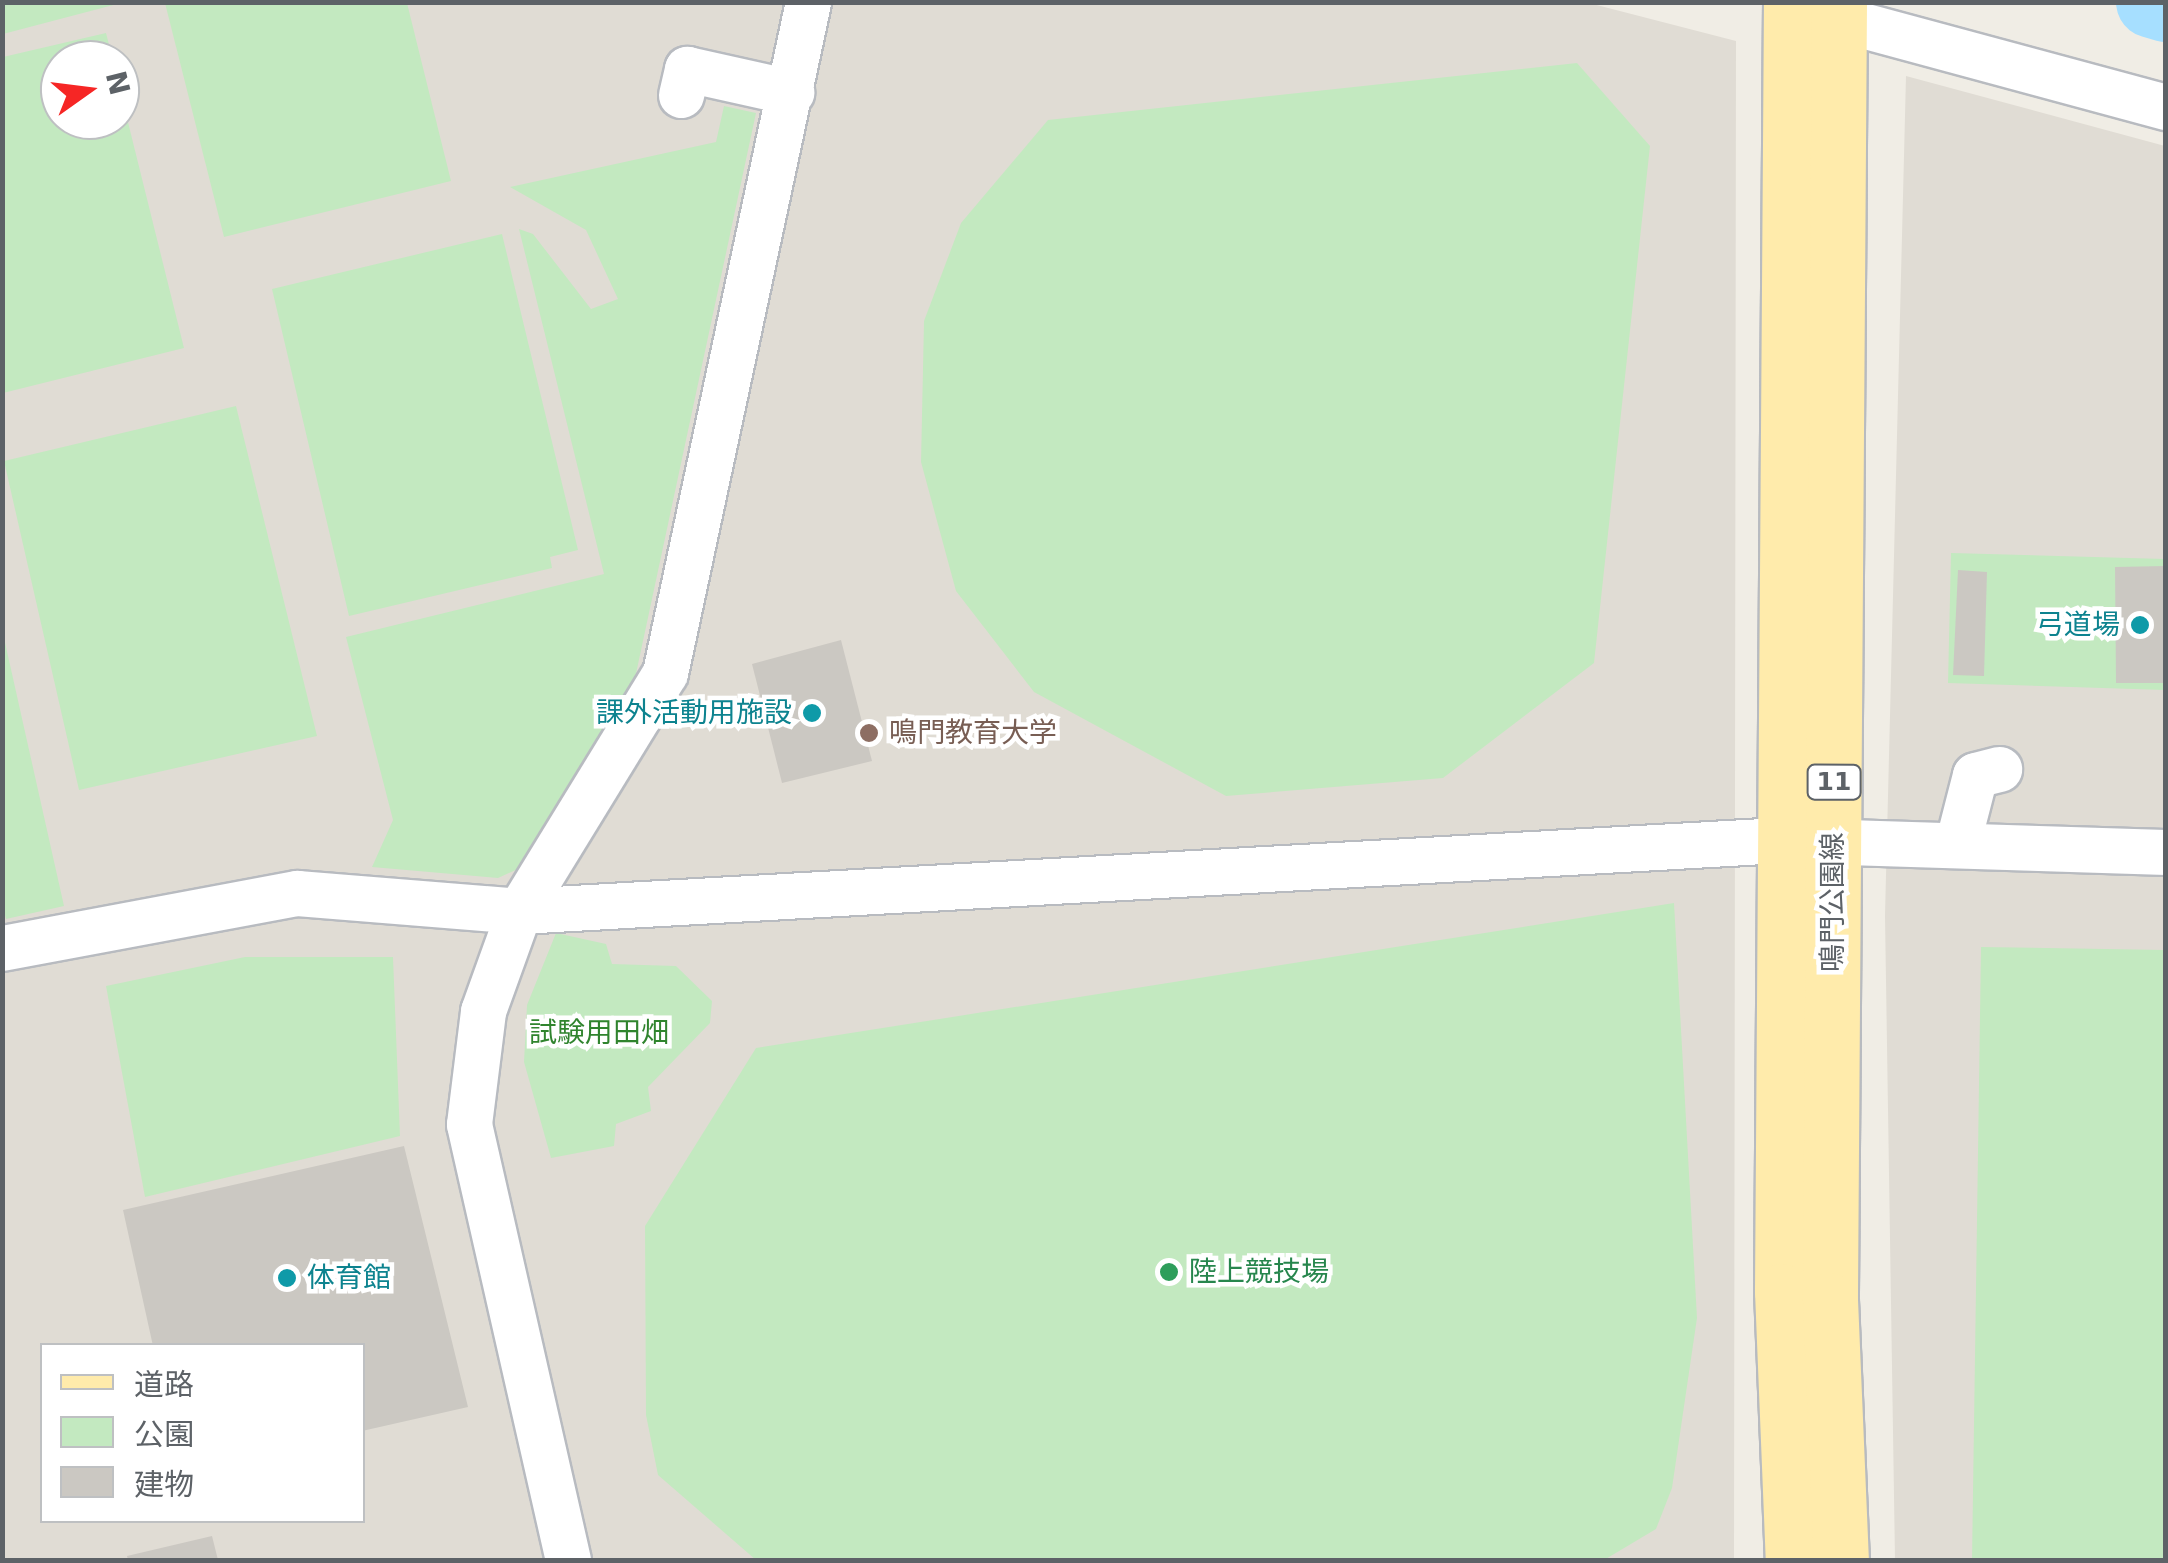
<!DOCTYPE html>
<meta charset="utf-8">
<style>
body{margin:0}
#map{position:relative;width:2168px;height:1563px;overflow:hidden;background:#f0ede5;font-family:"DejaVu Sans","Noto Sans JP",sans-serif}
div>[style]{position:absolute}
.education>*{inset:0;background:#e0dcd4}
.green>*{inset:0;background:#c3e9c0}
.river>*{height:72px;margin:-36px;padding:0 36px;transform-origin:36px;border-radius:36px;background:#a6dfff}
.building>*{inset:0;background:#cbc8c2}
.roads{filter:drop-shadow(2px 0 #b8bbc0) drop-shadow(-2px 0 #b8bbc0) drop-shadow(0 2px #b8bbc0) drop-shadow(0 -2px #b8bbc0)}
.minor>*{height:45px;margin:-22.5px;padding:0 22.5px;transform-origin:22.5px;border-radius:22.5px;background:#fff}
.major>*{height:55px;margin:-27.5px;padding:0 27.5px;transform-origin:27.5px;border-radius:27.5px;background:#ffebab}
.dots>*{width:28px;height:28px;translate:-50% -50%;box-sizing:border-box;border:5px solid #fff;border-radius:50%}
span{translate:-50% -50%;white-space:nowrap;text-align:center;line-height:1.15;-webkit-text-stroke:9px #fff;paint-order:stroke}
.shield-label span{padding:2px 8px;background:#fff;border:2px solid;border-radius:8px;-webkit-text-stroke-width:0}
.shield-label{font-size:25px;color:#5d6267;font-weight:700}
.culture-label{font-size:28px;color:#0d838f}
.right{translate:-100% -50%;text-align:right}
.left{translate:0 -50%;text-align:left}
.education-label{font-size:28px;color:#785e54}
.street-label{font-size:28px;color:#5d6267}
.park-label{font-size:28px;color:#30842e}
.leisure-label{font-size:28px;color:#27864d}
.frame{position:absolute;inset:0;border:5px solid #5d6267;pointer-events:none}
.legend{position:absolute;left:40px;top:1343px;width:325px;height:180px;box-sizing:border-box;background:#fff;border:2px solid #bec0c2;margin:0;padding:12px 18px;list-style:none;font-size:30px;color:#5d6267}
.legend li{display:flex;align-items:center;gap:20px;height:50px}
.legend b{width:50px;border:2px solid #bec0c2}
.north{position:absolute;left:40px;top:40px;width:100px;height:100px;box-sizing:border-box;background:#fff;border:2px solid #bec0c2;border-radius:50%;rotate:76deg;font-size:28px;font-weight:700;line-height:40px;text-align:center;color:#5d6267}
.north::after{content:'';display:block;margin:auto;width:35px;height:45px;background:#f62625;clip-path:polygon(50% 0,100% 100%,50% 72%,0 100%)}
</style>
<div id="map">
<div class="education">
<i style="clip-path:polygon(evenodd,1585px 2px,1736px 41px,1734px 1560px,3px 1560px,3px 3px,1585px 2px,60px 60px,120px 60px,120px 120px,60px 120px,60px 60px,1585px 2px,42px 1346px,362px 1346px,362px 1520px,42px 1520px,42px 1346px)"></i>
<i style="clip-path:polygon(1906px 76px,2165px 146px,2166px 1560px,1895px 1560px,1885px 916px)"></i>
</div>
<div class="green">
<i style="clip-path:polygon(3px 2px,121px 2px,121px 3px,3px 34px)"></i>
<i style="clip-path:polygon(165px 3px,407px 3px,451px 181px,224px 237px)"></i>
<i style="clip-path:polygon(106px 33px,113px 60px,60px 60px,60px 120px,120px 120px,120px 90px,184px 348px,3px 393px,3px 57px)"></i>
<i style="clip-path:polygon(1577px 63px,1650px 146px,1594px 663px,1443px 778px,1226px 796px,1034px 692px,956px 591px,921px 462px,924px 321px,961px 223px,1048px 120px)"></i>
<i style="clip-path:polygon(724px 106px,756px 113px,634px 683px,520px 868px,498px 878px,372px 867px,393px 820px,346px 637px,604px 574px,519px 229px,533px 234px,591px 309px,618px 299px,586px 230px,510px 187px,716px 142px)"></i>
<i style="clip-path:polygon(502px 234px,578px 550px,550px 557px,552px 568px,349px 616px,272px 289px)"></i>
<i style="clip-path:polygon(236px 406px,317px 736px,79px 790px,4px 461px)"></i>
<i style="clip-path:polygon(1951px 553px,2165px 559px,2165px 690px,1948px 683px)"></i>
<i style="clip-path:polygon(2px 629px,64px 906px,6px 919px,2px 904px)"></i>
<i style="clip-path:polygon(1674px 903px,1697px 1318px,1672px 1488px,1656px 1529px,1604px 1560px,756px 1560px,658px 1475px,646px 1415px,645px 1226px,756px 1048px)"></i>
<i style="clip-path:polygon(556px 933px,606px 944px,612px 964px,676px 966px,712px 1001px,710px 1023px,648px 1087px,651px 1111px,616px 1124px,614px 1146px,551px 1158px,524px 1062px,527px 1005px)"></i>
<i style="clip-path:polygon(1981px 947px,2165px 950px,2165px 1560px,1972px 1560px)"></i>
<i style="clip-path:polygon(245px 957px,393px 957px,400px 1136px,145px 1197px,106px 986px)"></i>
</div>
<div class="river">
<i style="left:2152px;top:2px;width:15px;rotate:16deg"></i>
</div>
<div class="building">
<i style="clip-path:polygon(2166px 566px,2166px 683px,2116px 683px,2115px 567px)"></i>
<i style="clip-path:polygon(1958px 570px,1987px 572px,1984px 676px,1953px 675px)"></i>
<i style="clip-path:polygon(841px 640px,872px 761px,782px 783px,752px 664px)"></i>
<i style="clip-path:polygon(404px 1146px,468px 1407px,362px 1431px,362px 1346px,153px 1346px,123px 1210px)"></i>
<i style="clip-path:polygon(212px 1536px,218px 1560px,128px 1560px,127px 1556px)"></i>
</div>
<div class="roads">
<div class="minor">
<i style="left:1810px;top:11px;width:369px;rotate:15.1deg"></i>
<i style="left:681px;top:95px;width:27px;rotate:-77deg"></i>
<i style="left:687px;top:69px;width:107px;rotate:12.5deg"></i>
<i style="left:1957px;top:845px;width:72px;rotate:-75.6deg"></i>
<i style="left:1975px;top:775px;width:25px;rotate:-14deg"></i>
<i style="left:2px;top:948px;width:300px;rotate:-10.6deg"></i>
<i style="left:297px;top:893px;width:223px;rotate:4.6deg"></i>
<i style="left:519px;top:911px;width:1265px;rotate:-3.22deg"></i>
<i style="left:1782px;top:840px;width:384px;rotate:1.8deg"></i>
<i style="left:568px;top:1560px;width:447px;rotate:-102.8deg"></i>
<i style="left:469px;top:1124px;width:114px;rotate:-82.9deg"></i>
<i style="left:483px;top:1011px;width:106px;rotate:-70.2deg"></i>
<i style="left:519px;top:911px;width:279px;rotate:-58.5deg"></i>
<i style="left:665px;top:673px;width:686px;rotate:-77.97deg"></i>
</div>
<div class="major">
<i style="left:1791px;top:2px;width:1289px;rotate:90.4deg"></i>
<i style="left:1782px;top:1291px;width:269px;rotate:87.7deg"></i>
<i style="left:1839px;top:2px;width:1298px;rotate:90.4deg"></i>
<i style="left:1830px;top:1300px;width:260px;rotate:87.6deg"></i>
</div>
</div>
<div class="dots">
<i style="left:2140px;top:625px;background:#0f9aa8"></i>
<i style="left:812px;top:713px;background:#0f9aa8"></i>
<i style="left:869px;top:733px;background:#8d6e63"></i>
<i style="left:1169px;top:1272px;background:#2e9e5b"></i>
<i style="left:287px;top:1278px;background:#0f9aa8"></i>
</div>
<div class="shield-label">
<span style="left:1834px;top:782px">11</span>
</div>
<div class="culture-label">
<span class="right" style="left:2120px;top:625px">弓道場</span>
<span class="right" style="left:792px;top:713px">課外活動用施設</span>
<span class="left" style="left:307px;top:1278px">体育館</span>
</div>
<div class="education-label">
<span class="left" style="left:889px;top:733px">鳴門教育大学</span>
</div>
<div class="street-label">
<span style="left:1833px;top:902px;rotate:-90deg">鳴門公園線</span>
</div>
<div class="park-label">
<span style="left:599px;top:1033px">試験用田畑</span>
</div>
<div class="leisure-label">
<span class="left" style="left:1189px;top:1272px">陸上競技場</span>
</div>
<div class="frame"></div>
<ul class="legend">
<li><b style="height:12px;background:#ffebab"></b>道路</li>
<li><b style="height:28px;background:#c3e9c0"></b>公園</li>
<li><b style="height:28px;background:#cbc8c2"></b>建物</li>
</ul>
<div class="north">N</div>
</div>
